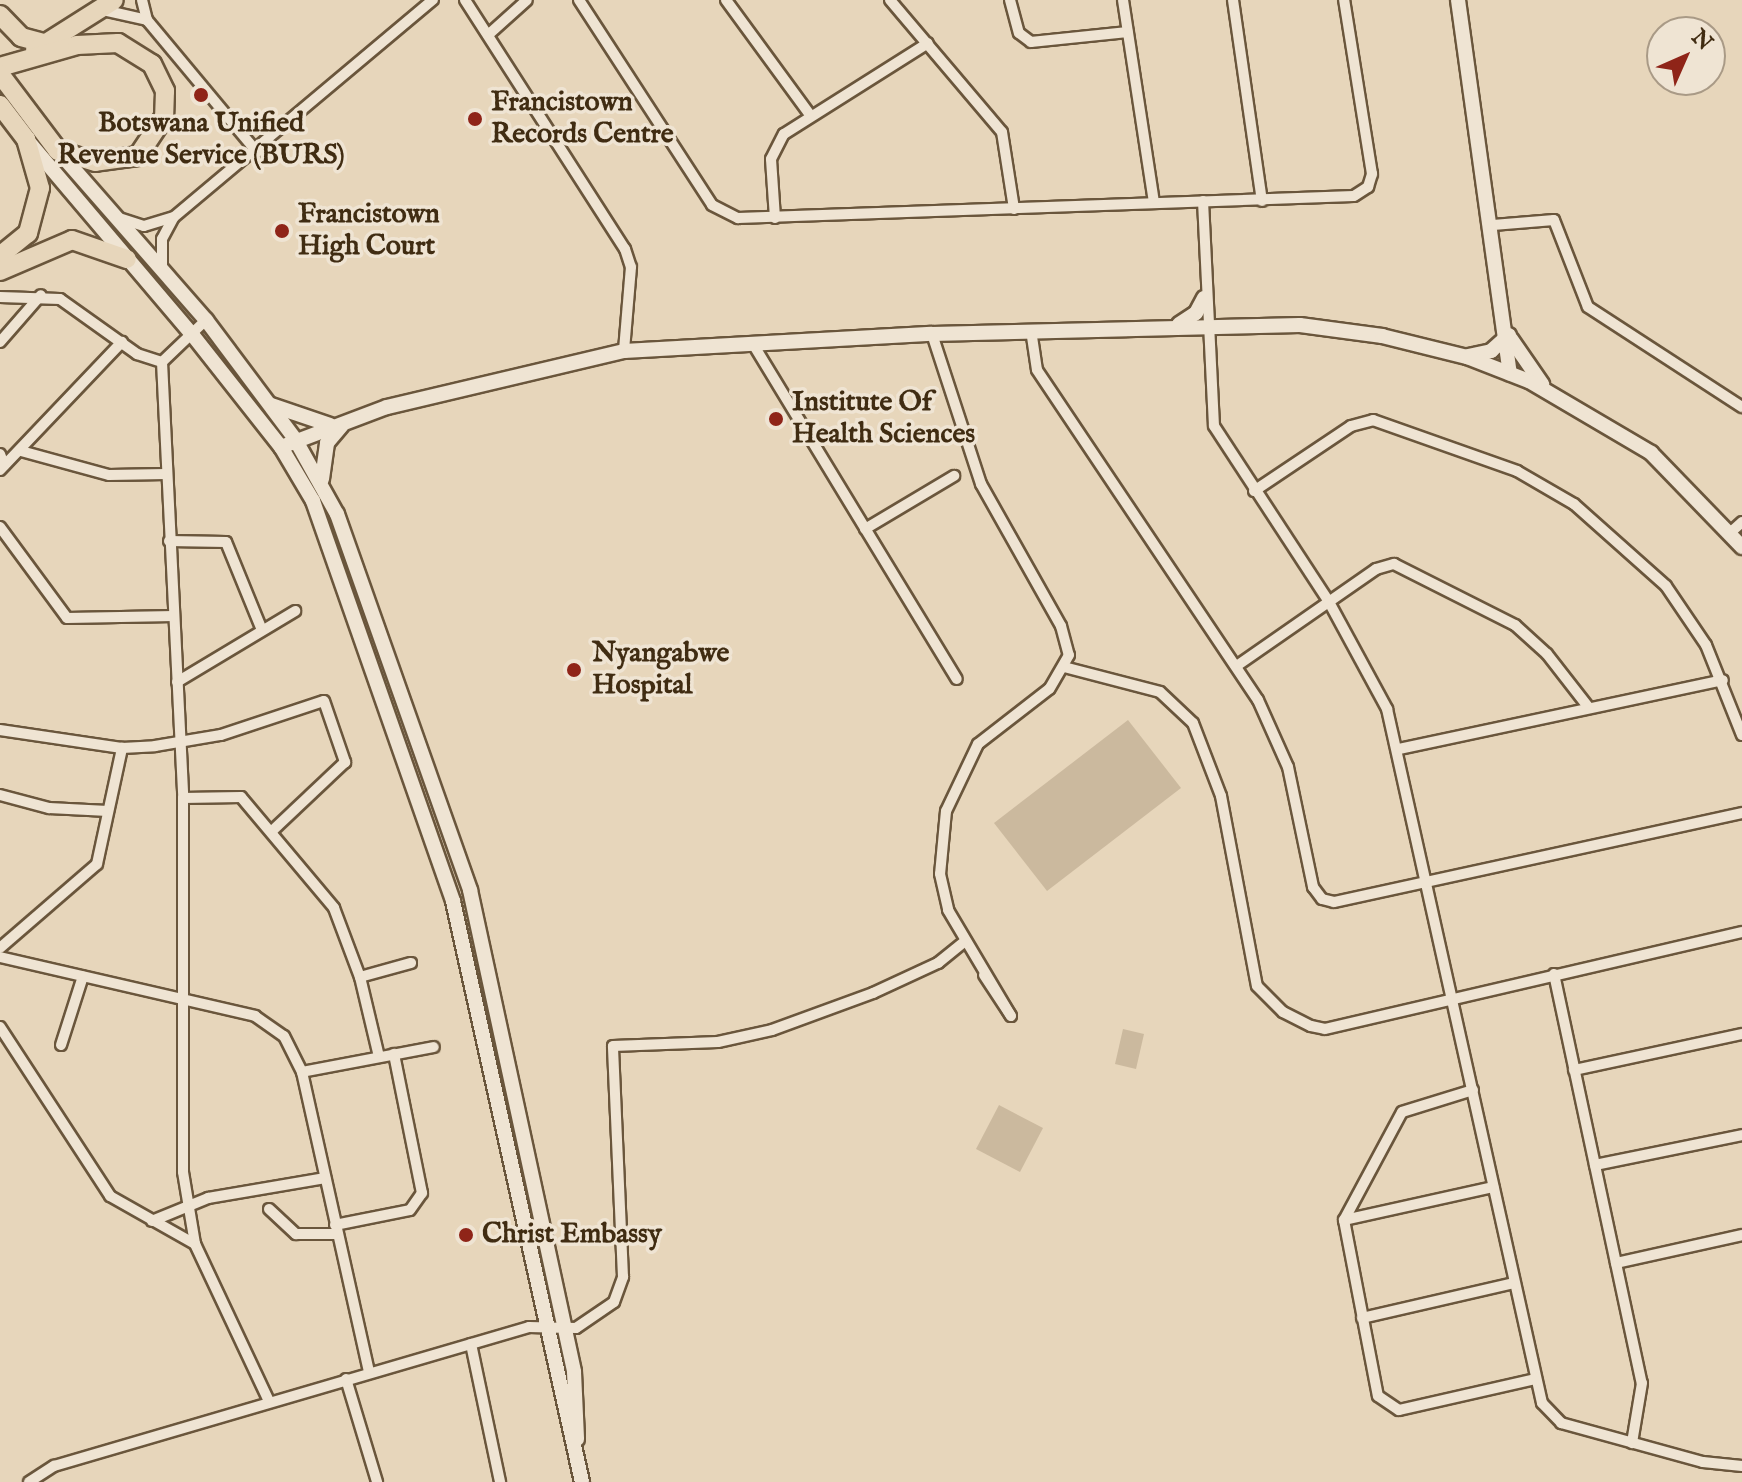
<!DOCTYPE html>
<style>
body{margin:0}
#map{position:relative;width:1742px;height:1482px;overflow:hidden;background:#e7d6bb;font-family:"IM FELL English",serif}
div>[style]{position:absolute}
.green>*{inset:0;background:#cbb99e}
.roads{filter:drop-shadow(2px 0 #6a563c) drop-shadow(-2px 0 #6a563c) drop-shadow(0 2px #6a563c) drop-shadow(0 -2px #6a563c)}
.street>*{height:10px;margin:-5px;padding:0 5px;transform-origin:5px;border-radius:5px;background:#efe4d3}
.secondary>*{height:14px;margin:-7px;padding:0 7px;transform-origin:7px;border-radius:7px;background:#efe4d3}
.highway>*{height:18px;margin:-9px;padding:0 9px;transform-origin:9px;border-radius:9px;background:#e7d6bb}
.dots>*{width:22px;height:22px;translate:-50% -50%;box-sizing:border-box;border:4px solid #efe4d3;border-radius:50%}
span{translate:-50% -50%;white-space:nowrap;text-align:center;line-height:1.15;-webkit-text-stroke:7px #efe4d3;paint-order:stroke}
.poi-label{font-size:28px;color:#402c12;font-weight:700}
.left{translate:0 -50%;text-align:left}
.north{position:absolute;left:1646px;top:16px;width:80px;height:80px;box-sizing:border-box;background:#efe4d3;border:2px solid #a99a86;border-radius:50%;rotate:45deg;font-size:22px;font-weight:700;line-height:32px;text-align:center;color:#402c12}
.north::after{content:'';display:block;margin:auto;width:28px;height:36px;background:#8f2418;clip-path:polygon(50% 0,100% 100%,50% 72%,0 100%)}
</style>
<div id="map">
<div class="green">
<i style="clip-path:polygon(1128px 720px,1181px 788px,1047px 891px,994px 823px)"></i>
<i style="clip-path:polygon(1123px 1029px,1144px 1034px,1136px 1069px,1115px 1064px)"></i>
<i style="clip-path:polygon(999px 1105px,1043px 1128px,1020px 1172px,976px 1149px)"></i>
</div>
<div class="roads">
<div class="street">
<i style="left:142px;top:0;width:21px;rotate:76deg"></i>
<i style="left:147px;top:20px;width:172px;rotate:50.2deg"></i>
<i style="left:465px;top:0;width:296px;rotate:57.3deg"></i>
<i style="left:625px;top:249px;width:19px;rotate:72deg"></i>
<i style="left:631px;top:267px;width:84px;rotate:94.8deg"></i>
<i style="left:579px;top:0;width:244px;rotate:57deg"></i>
<i style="left:712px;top:205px;width:29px;rotate:27deg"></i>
<i style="left:738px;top:218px;width:616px;rotate:-2.05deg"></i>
<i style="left:1354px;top:196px;width:17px;rotate:-33deg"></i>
<i style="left:1368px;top:187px;width:14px;rotate:-73deg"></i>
<i style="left:1372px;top:174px;width:176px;rotate:-99.1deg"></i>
<i style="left:726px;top:0;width:144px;rotate:53.8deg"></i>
<i style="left:890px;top:0;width:173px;rotate:49.7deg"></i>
<i style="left:1002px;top:132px;width:78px;rotate:81.1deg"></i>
<i style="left:1010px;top:0;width:34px;rotate:75deg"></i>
<i style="left:1019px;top:33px;width:15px;rotate:37deg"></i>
<i style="left:1031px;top:42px;width:97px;rotate:-5.9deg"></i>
<i style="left:1123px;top:0;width:205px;rotate:81.3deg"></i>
<i style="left:1233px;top:0;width:203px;rotate:81.8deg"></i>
<i style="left:103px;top:10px;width:45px;rotate:12.8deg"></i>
<i style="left:488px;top:35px;width:52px;rotate:-41.9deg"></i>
<i style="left:1203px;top:201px;width:225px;rotate:87.2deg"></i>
<i style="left:1214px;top:426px;width:210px;rotate:56.8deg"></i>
<i style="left:1329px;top:602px;width:122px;rotate:61.5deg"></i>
<i style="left:1387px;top:709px;width:711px;rotate:77.41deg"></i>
<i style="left:1542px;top:1403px;width:28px;rotate:46deg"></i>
<i style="left:1561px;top:1423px;width:147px;rotate:15.4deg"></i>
<i style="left:1703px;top:1462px;width:39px;rotate:6deg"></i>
<i style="left:119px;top:218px;width:26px;rotate:18deg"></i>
<i style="left:144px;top:226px;width:31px;rotate:-17deg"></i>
<i style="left:174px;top:217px;width:338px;rotate:-40deg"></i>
<i style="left:775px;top:218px;width:59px;rotate:-93.9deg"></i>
<i style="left:771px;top:159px;width:28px;rotate:-63deg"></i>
<i style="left:784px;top:134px;width:170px;rotate:-32.3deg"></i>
<i style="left:1493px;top:225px;width:61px;rotate:-4.7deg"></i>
<i style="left:1554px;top:220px;width:93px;rotate:68.7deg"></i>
<i style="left:1588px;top:307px;width:184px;rotate:33deg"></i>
<i style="left:162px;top:268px;width:29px;rotate:-90deg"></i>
<i style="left:162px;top:239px;width:24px;rotate:-62deg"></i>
<i style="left:0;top:297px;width:60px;rotate:1.9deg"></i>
<i style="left:60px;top:299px;width:95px;rotate:35.5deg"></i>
<i style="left:137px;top:354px;width:26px;rotate:18deg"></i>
<i style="left:206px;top:320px;width:61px;rotate:136.3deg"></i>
<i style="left:162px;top:362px;width:437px;rotate:87.2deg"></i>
<i style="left:183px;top:798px;width:374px;rotate:90deg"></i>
<i style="left:183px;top:1172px;width:73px;rotate:80.5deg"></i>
<i style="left:195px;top:1244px;width:174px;rotate:64.8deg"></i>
<i style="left:1031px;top:330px;width:40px;rotate:81.5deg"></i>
<i style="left:1037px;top:370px;width:397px;rotate:56.2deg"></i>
<i style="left:1258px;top:700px;width:73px;rotate:65.9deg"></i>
<i style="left:1288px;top:767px;width:123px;rotate:78.2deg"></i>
<i style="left:1313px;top:887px;width:15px;rotate:53deg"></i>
<i style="left:1322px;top:899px;width:12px;rotate:14deg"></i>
<i style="left:1334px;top:902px;width:418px;rotate:-12.3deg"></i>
<i style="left:932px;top:334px;width:158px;rotate:71.9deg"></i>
<i style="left:981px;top:484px;width:163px;rotate:60.6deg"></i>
<i style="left:1061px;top:626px;width:30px;rotate:75deg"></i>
<i style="left:1069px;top:655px;width:39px;rotate:120deg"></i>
<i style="left:1049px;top:689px;width:90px;rotate:142.2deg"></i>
<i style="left:978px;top:744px;width:74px;rotate:115.5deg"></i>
<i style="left:946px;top:811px;width:63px;rotate:95.4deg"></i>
<i style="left:940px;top:874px;width:37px;rotate:77deg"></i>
<i style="left:948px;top:910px;width:123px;rotate:59.3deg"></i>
<i style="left:1011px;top:1016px;width:49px;rotate:-123.4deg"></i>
<i style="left:0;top:342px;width:62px;rotate:-48.9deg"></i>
<i style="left:753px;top:344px;width:392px;rotate:58.7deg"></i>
<i style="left:21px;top:451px;width:91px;rotate:15.3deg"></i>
<i style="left:109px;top:475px;width:57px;rotate:-1deg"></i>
<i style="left:0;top:454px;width:12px;rotate:70deg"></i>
<i style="left:0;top:470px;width:177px;rotate:-46.4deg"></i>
<i style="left:1254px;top:491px;width:117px;rotate:-33.8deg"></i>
<i style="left:1351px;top:426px;width:23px;rotate:-15deg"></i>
<i style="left:1373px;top:420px;width:153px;rotate:19.5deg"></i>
<i style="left:1517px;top:471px;width:66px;rotate:30.1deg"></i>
<i style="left:1574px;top:504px;width:123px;rotate:41.7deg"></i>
<i style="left:1666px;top:586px;width:71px;rotate:55.9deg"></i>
<i style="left:1706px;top:645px;width:97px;rotate:68.2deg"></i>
<i style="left:0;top:527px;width:113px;rotate:53.6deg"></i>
<i style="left:67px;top:618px;width:107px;rotate:-1.1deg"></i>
<i style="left:865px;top:529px;width:104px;rotate:-30.8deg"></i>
<i style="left:1731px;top:532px;width:15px;rotate:-42deg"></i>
<i style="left:169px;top:541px;width:57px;rotate:1deg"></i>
<i style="left:226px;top:542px;width:95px;rotate:67.8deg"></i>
<i style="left:1238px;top:665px;width:168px;rotate:-34.8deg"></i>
<i style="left:1376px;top:569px;width:19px;rotate:-16deg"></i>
<i style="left:1394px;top:564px;width:136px;rotate:26.8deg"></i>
<i style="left:1515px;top:625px;width:43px;rotate:42.2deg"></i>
<i style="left:1547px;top:654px;width:68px;rotate:52.1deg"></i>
<i style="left:1064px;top:667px;width:99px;rotate:14.6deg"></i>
<i style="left:1160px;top:692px;width:45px;rotate:43.2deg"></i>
<i style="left:1193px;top:723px;width:78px;rotate:69deg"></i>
<i style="left:1221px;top:796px;width:193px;rotate:79.3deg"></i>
<i style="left:1257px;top:986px;width:37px;rotate:45deg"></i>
<i style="left:1283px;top:1012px;width:31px;rotate:27deg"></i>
<i style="left:1311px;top:1026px;width:14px;rotate:12deg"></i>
<i style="left:1325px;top:1029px;width:428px;rotate:-13.1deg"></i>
<i style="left:177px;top:682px;width:138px;rotate:-31deg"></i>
<i style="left:0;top:730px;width:123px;rotate:8.4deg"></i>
<i style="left:122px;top:748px;width:33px;rotate:-3deg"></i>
<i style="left:155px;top:746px;width:67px;rotate:-9.5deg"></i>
<i style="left:221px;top:735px;width:108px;rotate:-18.3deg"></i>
<i style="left:324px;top:701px;width:65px;rotate:71deg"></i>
<i style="left:345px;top:762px;width:100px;rotate:136.6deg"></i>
<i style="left:1399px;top:749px;width:331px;rotate:-12deg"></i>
<i style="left:0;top:795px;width:51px;rotate:14.9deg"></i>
<i style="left:49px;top:808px;width:59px;rotate:2.9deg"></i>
<i style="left:183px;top:798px;width:58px;rotate:-1deg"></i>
<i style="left:241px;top:797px;width:145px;rotate:50deg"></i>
<i style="left:334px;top:908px;width:74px;rotate:69.4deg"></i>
<i style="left:360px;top:977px;width:82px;rotate:76.6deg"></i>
<i style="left:0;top:948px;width:128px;rotate:-40.9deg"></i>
<i style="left:97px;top:864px;width:119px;rotate:-77.8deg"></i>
<i style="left:0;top:957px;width:262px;rotate:13deg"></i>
<i style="left:255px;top:1016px;width:35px;rotate:35deg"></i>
<i style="left:284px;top:1036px;width:40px;rotate:63.4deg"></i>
<i style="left:302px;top:1072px;width:307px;rotate:77.4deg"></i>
<i style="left:1554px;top:974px;width:418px;rotate:77.9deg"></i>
<i style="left:1642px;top:1383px;width:61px;rotate:99.5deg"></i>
<i style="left:360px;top:977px;width:53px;rotate:-15.4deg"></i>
<i style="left:0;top:1027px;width:202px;rotate:56.9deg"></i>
<i style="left:110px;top:1196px;width:98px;rotate:29.5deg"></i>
<i style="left:61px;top:1045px;width:72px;rotate:-72.3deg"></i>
<i style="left:1574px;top:1070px;width:172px;rotate:-12.1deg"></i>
<i style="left:302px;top:1072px;width:134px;rotate:-10.7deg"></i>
<i style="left:1473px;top:1090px;width:74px;rotate:162.8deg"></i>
<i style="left:1402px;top:1112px;width:123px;rotate:118.2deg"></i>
<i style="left:1344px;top:1220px;width:179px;rotate:79.1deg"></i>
<i style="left:1378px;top:1396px;width:25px;rotate:34deg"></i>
<i style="left:1399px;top:1410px;width:140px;rotate:-12.8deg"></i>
<i style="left:1595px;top:1165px;width:150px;rotate:-11.5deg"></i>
<i style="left:269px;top:1209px;width:37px;rotate:43deg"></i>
<i style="left:296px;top:1234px;width:41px"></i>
<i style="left:1344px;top:1220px;width:153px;rotate:-12.5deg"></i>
<i style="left:152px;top:1221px;width:61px;rotate:-22.3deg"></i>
<i style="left:208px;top:1198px;width:119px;rotate:-9.7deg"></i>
<i style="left:335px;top:1225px;width:76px;rotate:-11.3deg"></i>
<i style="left:410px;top:1210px;width:21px;rotate:-55deg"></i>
<i style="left:422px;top:1193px;width:142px;rotate:-101.4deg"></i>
<i style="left:1616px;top:1263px;width:129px;rotate:-12.5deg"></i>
<i style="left:1362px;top:1318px;width:156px;rotate:-13deg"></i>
<i style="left:471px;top:1344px;width:141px;rotate:78.1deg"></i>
<i style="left:346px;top:1379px;width:108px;rotate:73.2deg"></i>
<i style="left:29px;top:1482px;width:30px;rotate:-33deg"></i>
<i style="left:54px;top:1466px;width:495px;rotate:-16.3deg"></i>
<i style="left:529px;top:1327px;width:47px;rotate:1.2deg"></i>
<i style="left:576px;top:1328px;width:46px;rotate:-34.4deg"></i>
<i style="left:614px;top:1302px;width:27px;rotate:-70deg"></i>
<i style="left:623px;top:1277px;width:231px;rotate:-92.5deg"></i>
<i style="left:613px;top:1046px;width:105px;rotate:-2.2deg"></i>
<i style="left:718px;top:1042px;width:55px;rotate:-12.5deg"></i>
<i style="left:772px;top:1030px;width:108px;rotate:-20.1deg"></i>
<i style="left:873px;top:993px;width:72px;rotate:-24.8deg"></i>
<i style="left:938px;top:963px;width:32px;rotate:-39deg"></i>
</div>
<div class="secondary">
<i style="left:1458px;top:0;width:377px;rotate:82.1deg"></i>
<i style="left:28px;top:141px;width:252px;rotate:49.7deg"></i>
<i style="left:191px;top:333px;width:145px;rotate:51.7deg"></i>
<i style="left:281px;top:447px;width:63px;rotate:59.3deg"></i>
<i style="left:313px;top:501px;width:424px;rotate:70.7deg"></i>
<i style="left:453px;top:901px;width:595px;rotate:77.48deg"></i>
<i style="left:58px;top:151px;width:225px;rotate:48.8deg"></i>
<i style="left:206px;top:320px;width:149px;rotate:53.2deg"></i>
<i style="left:295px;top:439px;width:86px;rotate:60.8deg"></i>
<i style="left:337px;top:514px;width:399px;rotate:70.5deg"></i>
<i style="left:470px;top:890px;width:493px;rotate:77.8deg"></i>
<i style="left:574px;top:1372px;width:67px;rotate:87.4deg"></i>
<i style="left:1179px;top:324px;width:20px;rotate:-33deg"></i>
<i style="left:1196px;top:313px;width:17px;rotate:-62deg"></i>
<i style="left:1511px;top:339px;width:55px;rotate:55.4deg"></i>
<i style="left:1468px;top:356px;width:24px;rotate:-12deg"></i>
<i style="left:1491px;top:351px;width:24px;rotate:-42deg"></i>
<i style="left:271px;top:405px;width:62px;rotate:18.7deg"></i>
<i style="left:281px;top:447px;width:113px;rotate:-20.7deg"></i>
<i style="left:387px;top:407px;width:244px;rotate:-13.3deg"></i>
<i style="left:624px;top:351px;width:308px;rotate:-3.2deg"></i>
<i style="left:932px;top:334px;width:368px;rotate:-1.4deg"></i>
<i style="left:1300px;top:325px;width:83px;rotate:7.6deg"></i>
<i style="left:1382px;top:336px;width:88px;rotate:13.9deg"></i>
<i style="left:1467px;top:357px;width:66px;rotate:21.2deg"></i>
<i style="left:1529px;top:381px;width:142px;rotate:30.5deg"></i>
<i style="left:1651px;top:453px;width:131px;rotate:45.9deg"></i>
<i style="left:322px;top:479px;width:36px;rotate:-82deg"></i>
<i style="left:327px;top:443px;width:23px;rotate:-50deg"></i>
</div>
<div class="highway">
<i style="left:0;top:15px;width:30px;rotate:46deg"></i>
<i style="left:21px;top:37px;width:27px;rotate:15deg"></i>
<i style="left:35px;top:50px;width:93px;rotate:-32.3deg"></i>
<i style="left:0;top:67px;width:80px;rotate:-15.9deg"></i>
<i style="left:77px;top:45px;width:41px;rotate:-2.8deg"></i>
<i style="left:118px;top:43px;width:40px;rotate:32deg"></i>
<i style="left:152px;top:64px;width:30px;rotate:64deg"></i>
<i style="left:165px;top:91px;width:26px;rotate:92deg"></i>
<i style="left:164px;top:117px;width:47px;rotate:123.7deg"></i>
<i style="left:138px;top:156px;width:43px;rotate:172.1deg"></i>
<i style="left:95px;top:162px;width:39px;rotate:-163deg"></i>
<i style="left:58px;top:151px;width:96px;rotate:-127deg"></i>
<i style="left:0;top:105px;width:43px;rotate:52.6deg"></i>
<i style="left:26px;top:139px;width:51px;rotate:74.1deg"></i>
<i style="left:40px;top:188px;width:47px;rotate:104.9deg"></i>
<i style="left:28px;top:233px;width:36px;rotate:141deg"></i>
<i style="left:0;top:271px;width:78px;rotate:-23.3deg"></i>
<i style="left:72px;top:240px;width:58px;rotate:19.1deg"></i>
</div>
</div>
<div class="dots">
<i style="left:201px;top:95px;background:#8f2418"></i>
<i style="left:475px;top:119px;background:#8f2418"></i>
<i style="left:282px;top:231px;background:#8f2418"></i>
<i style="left:776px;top:419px;background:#8f2418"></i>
<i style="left:574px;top:670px;background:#8f2418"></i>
<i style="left:466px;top:1235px;background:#8f2418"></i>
</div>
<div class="poi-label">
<span class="left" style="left:491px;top:119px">Francistown<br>Records Centre</span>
<span style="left:201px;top:140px">Botswana Unified<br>Revenue Service (BURS)</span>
<span class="left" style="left:298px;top:231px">Francistown<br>High Court</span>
<span class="left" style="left:792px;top:419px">Institute Of<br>Health Sciences</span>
<span class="left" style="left:592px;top:670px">Nyangabwe<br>Hospital</span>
<span class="left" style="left:482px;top:1235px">Christ Embassy</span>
</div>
<div class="north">N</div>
</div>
